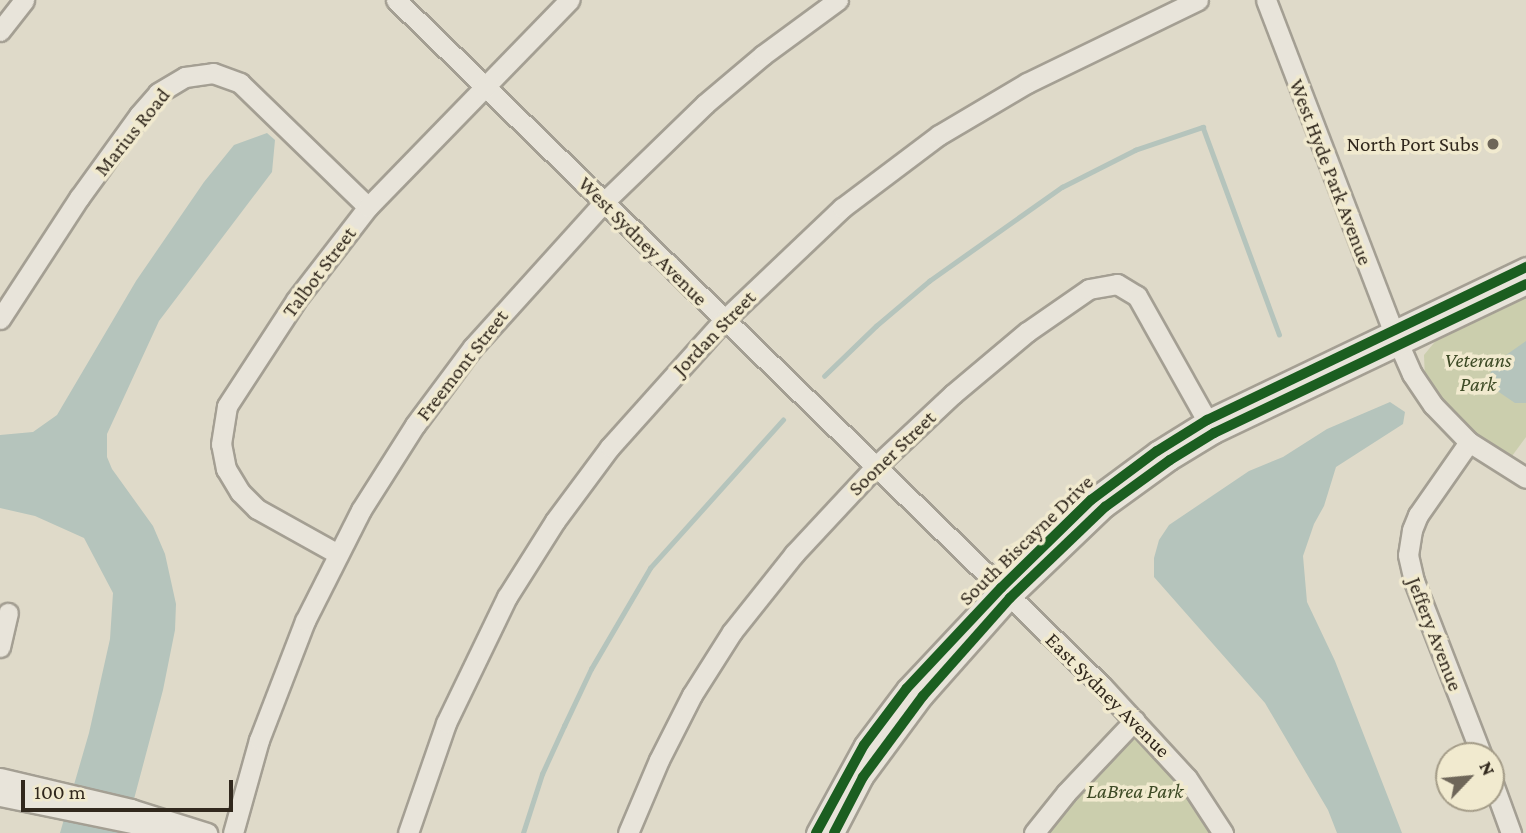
<!DOCTYPE html>
<style>
body{margin:0}
#map{position:relative;width:1526px;height:833px;overflow:hidden;background:#dfdac9;font-family:"Crimson Pro",serif}
div>[style]{position:absolute}
.green>*{inset:0;background:#cbcead}
.water>*{inset:0;background:#b5c4bc}
.stream>*{height:4.5px;margin:-2.25px;padding:0 2.25px;transform-origin:2.25px;border-radius:2.25px;background:#b5c4bc}
.roads{filter:drop-shadow(2px 0 #a49f93) drop-shadow(-2px 0 #a49f93) drop-shadow(0 2px #a49f93) drop-shadow(0 -2px #a49f93)}
.minor>*{height:19px;margin:-9.5px;padding:0 9.5px;transform-origin:9.5px;border-radius:9.5px;background:#e8e4da}
.cycleway>*{height:10px;margin:-5px;padding:0 5px;transform-origin:5px;border-radius:5px;background:#1b5e20}
.dots>*{width:19px;height:19px;translate:-50% -50%;box-sizing:border-box;border:4px solid #f1eacf;border-radius:50%}
span{translate:-50% -50%;white-space:nowrap;text-align:center;line-height:1.15;-webkit-text-stroke:7px #f1eacf;paint-order:stroke}
.street-label{font-size:21px;color:#31281d}
.poi-label{font-size:21px;color:#31281d}
.right{translate:-100% -50%;text-align:right}
.park-label{font-size:21px;color:#3e4b26;font-style:italic}
.north{position:absolute;left:1435px;top:742px;width:70px;height:70px;box-sizing:border-box;background:#f1eacf;border:2px solid #a49c88;border-radius:50%;rotate:64deg;font-size:19px;font-weight:700;line-height:28px;text-align:center;color:#31281d}
.north::after{content:'';display:block;margin:auto;width:24px;height:32px;background:#6e6659;clip-path:polygon(50% 0,100% 100%,50% 72%,0 100%)}
.scale{position:absolute;left:21px;top:780px;width:212px;height:32px;box-sizing:border-box;border:4px solid #31281d;border-top:0;padding-left:9px;font-size:21px;line-height:24px;white-space:nowrap;color:#31281d;-webkit-text-stroke:5px #f1eacf;paint-order:stroke}
</style>
<div id="map">
<div class="green">
<i style="clip-path:polygon(1526px 297px,1526px 437px,1512px 456px,1478px 438px,1456px 420px,1425px 379px,1424px 355px,1438px 338px)"></i>
<i style="clip-path:polygon(1130px 738px,1140px 738px,1178px 777px,1214px 833px,1042px 833px,1053px 818px)"></i>
</div>
<div class="water">
<i style="clip-path:polygon(267px 133px,275px 140px,272px 172px,159px 321px,107px 434px,107px 457px,112px 469px,153px 526px,165px 554px,176px 604px,175px 630px,163px 690px,125px 833px,60px 833px,89px 733px,110px 639px,113px 593px,84px 538px,35px 516px,0 508px,0 435px,33px 432px,57px 415px,136px 281px,204px 182px,234px 145px)"></i>
<i style="clip-path:polygon(1526px 341px,1526px 403px,1515px 403px,1490px 386px,1489px 375px,1499px 360px)"></i>
<i style="clip-path:polygon(1390px 402px,1405px 412px,1403px 424px,1336px 467px,1324px 506px,1314px 524px,1303px 556px,1307px 602px,1335px 661px,1402px 833px,1337px 833px,1328px 810px,1265px 703px,1154px 577px,1154px 558px,1159px 540px,1169px 525px,1249px 471px,1283px 457px,1327px 429px)"></i>
</div>
<div class="stream">
<i style="left:824px;top:376px;width:72px;rotate:-43.9deg"></i>
<i style="left:876px;top:326px;width:70px;rotate:-40.3deg"></i>
<i style="left:929px;top:281px;width:163px;rotate:-35.3deg"></i>
<i style="left:1062px;top:187px;width:82px;rotate:-26.9deg"></i>
<i style="left:1135px;top:150px;width:72px;rotate:-18.7deg"></i>
<i style="left:1203px;top:127px;width:221px;rotate:69.8deg"></i>
<i style="left:523px;top:833px;width:62px;rotate:-72.1deg"></i>
<i style="left:542px;top:774px;width:53px;rotate:-65.4deg"></i>
<i style="left:564px;top:726px;width:63px;rotate:-64.7deg"></i>
<i style="left:591px;top:669px;width:117px;rotate:-59.7deg"></i>
<i style="left:650px;top:568px;width:199px;rotate:-48.1deg"></i>
</div>
<div class="roads">
<div class="minor">
<i style="left:396px;top:0;width:984px;rotate:44.18deg"></i>
<i style="left:1102px;top:686px;width:125px;rotate:47.3deg"></i>
<i style="left:1187px;top:778px;width:66px;rotate:56.8deg"></i>
<i style="left:1266px;top:0;width:355px;rotate:69deg"></i>
<i style="left:1393px;top:331px;width:47px;rotate:66.2deg"></i>
<i style="left:1412px;top:374px;width:37px;rotate:56deg"></i>
<i style="left:1433px;top:405px;width:52px;rotate:45.8deg"></i>
<i style="left:1469px;top:442px;width:67px;rotate:32.3deg"></i>
<i style="left:0;top:31px;width:39px;rotate:-52deg"></i>
<i style="left:0;top:319px;width:145px;rotate:-56.9deg"></i>
<i style="left:79px;top:198px;width:102px;rotate:-54.1deg"></i>
<i style="left:139px;top:115px;width:29px;rotate:-49deg"></i>
<i style="left:158px;top:93px;width:31px;rotate:-31deg"></i>
<i style="left:185px;top:77px;width:28px;rotate:-8deg"></i>
<i style="left:213px;top:73px;width:29px;rotate:20deg"></i>
<i style="left:240px;top:83px;width:178px;rotate:44.1deg"></i>
<i style="left:1469px;top:442px;width:89px;rotate:124.9deg"></i>
<i style="left:1418px;top:515px;width:16px;rotate:112deg"></i>
<i style="left:1412px;top:530px;width:25px;rotate:99deg"></i>
<i style="left:1408px;top:555px;width:27px;rotate:77deg"></i>
<i style="left:1414px;top:581px;width:188px;rotate:68.8deg"></i>
<i style="left:338px;top:554px;width:93px;rotate:-150.9deg"></i>
<i style="left:257px;top:509px;width:24px;rotate:-135deg"></i>
<i style="left:240px;top:492px;width:27px;rotate:-121deg"></i>
<i style="left:226px;top:469px;width:25px;rotate:-101deg"></i>
<i style="left:221px;top:444px;width:38px;rotate:-81deg"></i>
<i style="left:227px;top:406px;width:126px;rotate:-56.9deg"></i>
<i style="left:296px;top:300px;width:118px;rotate:-52.3deg"></i>
<i style="left:368px;top:207px;width:289px;rotate:-45.8deg"></i>
<i style="left:0;top:647px;width:35px;rotate:-77deg"></i>
<i style="left:0;top:778px;width:135px;rotate:13.3deg"></i>
<i style="left:131px;top:809px;width:80px;rotate:17.5deg"></i>
<i style="left:1491px;top:778px;width:59px;rotate:70deg"></i>
<i style="left:0;top:796px;width:174px;rotate:11.6deg"></i>
<i style="left:233px;top:833px;width:97px;rotate:-74.4deg"></i>
<i style="left:259px;top:740px;width:128px;rotate:-68.9deg"></i>
<i style="left:305px;top:621px;width:124px;rotate:-63.2deg"></i>
<i style="left:361px;top:510px;width:101px;rotate:-57.6deg"></i>
<i style="left:415px;top:425px;width:97px;rotate:-53.4deg"></i>
<i style="left:473px;top:347px;width:195px;rotate:-47.9deg"></i>
<i style="left:604px;top:202px;width:141px;rotate:-44.1deg"></i>
<i style="left:705px;top:104px;width:76px;rotate:-40.2deg"></i>
<i style="left:763px;top:55px;width:93px;rotate:-36.3deg"></i>
<i style="left:408px;top:833px;width:116px;rotate:-70.9deg"></i>
<i style="left:446px;top:723px;width:140px;rotate:-64.2deg"></i>
<i style="left:507px;top:597px;width:90px;rotate:-57.7deg"></i>
<i style="left:555px;top:521px;width:92px;rotate:-53.4deg"></i>
<i style="left:610px;top:447px;width:171px;rotate:-48.1deg"></i>
<i style="left:724px;top:320px;width:163px;rotate:-43.5deg"></i>
<i style="left:842px;top:208px;width:121px;rotate:-37deg"></i>
<i style="left:939px;top:135px;width:102px;rotate:-30.6deg"></i>
<i style="left:1027px;top:83px;width:190px;rotate:-25.9deg"></i>
<i style="left:628px;top:833px;width:79px;rotate:-67deg"></i>
<i style="left:659px;top:760px;width:73px;rotate:-63.1deg"></i>
<i style="left:692px;top:695px;width:75px;rotate:-57.6deg"></i>
<i style="left:732px;top:632px;width:100px;rotate:-51.5deg"></i>
<i style="left:794px;top:554px;width:119px;rotate:-47deg"></i>
<i style="left:875px;top:467px;width:107px;rotate:-43.1deg"></i>
<i style="left:953px;top:394px;width:97px;rotate:-40deg"></i>
<i style="left:1027px;top:332px;width:75px;rotate:-34.7deg"></i>
<i style="left:1089px;top:289px;width:28px;rotate:-10deg"></i>
<i style="left:1117px;top:284px;width:23px;rotate:31deg"></i>
<i style="left:1137px;top:296px;width:157px;rotate:60.7deg"></i>
<i style="left:816px;top:833px;width:100px;rotate:-61.4deg"></i>
<i style="left:864px;top:745px;width:71px;rotate:-53deg"></i>
<i style="left:907px;top:688px;width:137px;rotate:-46.8deg"></i>
<i style="left:1001px;top:588px;width:126px;rotate:-44.4deg"></i>
<i style="left:1091px;top:500px;width:82px;rotate:-36.6deg"></i>
<i style="left:1157px;top:451px;width:59px;rotate:-31.8deg"></i>
<i style="left:1207px;top:420px;width:354px;rotate:-25.6deg"></i>
<i style="left:834px;top:833px;width:63px;rotate:-62.6deg"></i>
<i style="left:863px;top:777px;width:101px;rotate:-53.5deg"></i>
<i style="left:923px;top:696px;width:131px;rotate:-48.4deg"></i>
<i style="left:1010px;top:598px;width:132px;rotate:-43.8deg"></i>
<i style="left:1105px;top:507px;width:80px;rotate:-35.9deg"></i>
<i style="left:1170px;top:460px;width:52px;rotate:-31.5deg"></i>
<i style="left:1214px;top:433px;width:346px;rotate:-25.5deg"></i>
<i style="left:1034px;top:833px;width:51px;rotate:-51.3deg"></i>
<i style="left:1066px;top:793px;width:100px;rotate:-46.6deg"></i>
</div>
</div>
<div class="cycleway">
<i style="left:816px;top:833px;width:100px;rotate:-61.4deg"></i>
<i style="left:864px;top:745px;width:71px;rotate:-53deg"></i>
<i style="left:907px;top:688px;width:137px;rotate:-46.8deg"></i>
<i style="left:1001px;top:588px;width:126px;rotate:-44.4deg"></i>
<i style="left:1091px;top:500px;width:82px;rotate:-36.6deg"></i>
<i style="left:1157px;top:451px;width:59px;rotate:-31.8deg"></i>
<i style="left:1207px;top:420px;width:354px;rotate:-25.6deg"></i>
<i style="left:834px;top:833px;width:63px;rotate:-62.6deg"></i>
<i style="left:863px;top:777px;width:101px;rotate:-53.5deg"></i>
<i style="left:923px;top:696px;width:131px;rotate:-48.4deg"></i>
<i style="left:1010px;top:598px;width:132px;rotate:-43.8deg"></i>
<i style="left:1105px;top:507px;width:80px;rotate:-35.9deg"></i>
<i style="left:1170px;top:460px;width:52px;rotate:-31.5deg"></i>
<i style="left:1214px;top:433px;width:346px;rotate:-25.5deg"></i>
</div>
<div class="dots">
<i style="left:1493px;top:144px;background:#6e6659"></i>
</div>
<div class="street-label">
<span style="left:132px;top:132px;rotate:-51deg">Marius Road</span>
<span style="left:1331px;top:172px;rotate:69deg">West Hyde Park Avenue</span>
<span style="left:643px;top:241px;rotate:45deg">West Sydney Avenue</span>
<span style="left:319px;top:272px;rotate:-53deg">Talbot Street</span>
<span style="left:714px;top:333px;rotate:-46deg">Jordan Street</span>
<span style="left:462px;top:365px;rotate:-52deg">Freemont Street</span>
<span style="left:892px;top:453px;rotate:-44deg">Sooner Street</span>
<span style="left:1026px;top:540px;rotate:-44deg">South Biscayne Drive</span>
<span style="left:1435px;top:634px;rotate:69deg">Jeffery Avenue</span>
<span style="left:1108px;top:695px;rotate:45deg">East Sydney Avenue</span>
</div>
<div class="poi-label">
<span class="right" style="left:1479px;top:144px">North Port Subs</span>
</div>
<div class="park-label">
<span style="left:1478px;top:372px">Veterans<br>Park</span>
<span style="left:1135px;top:791px">LaBrea Park</span>
</div>
<div class="north">N</div>
<div class="scale">100 m</div>
</div>
